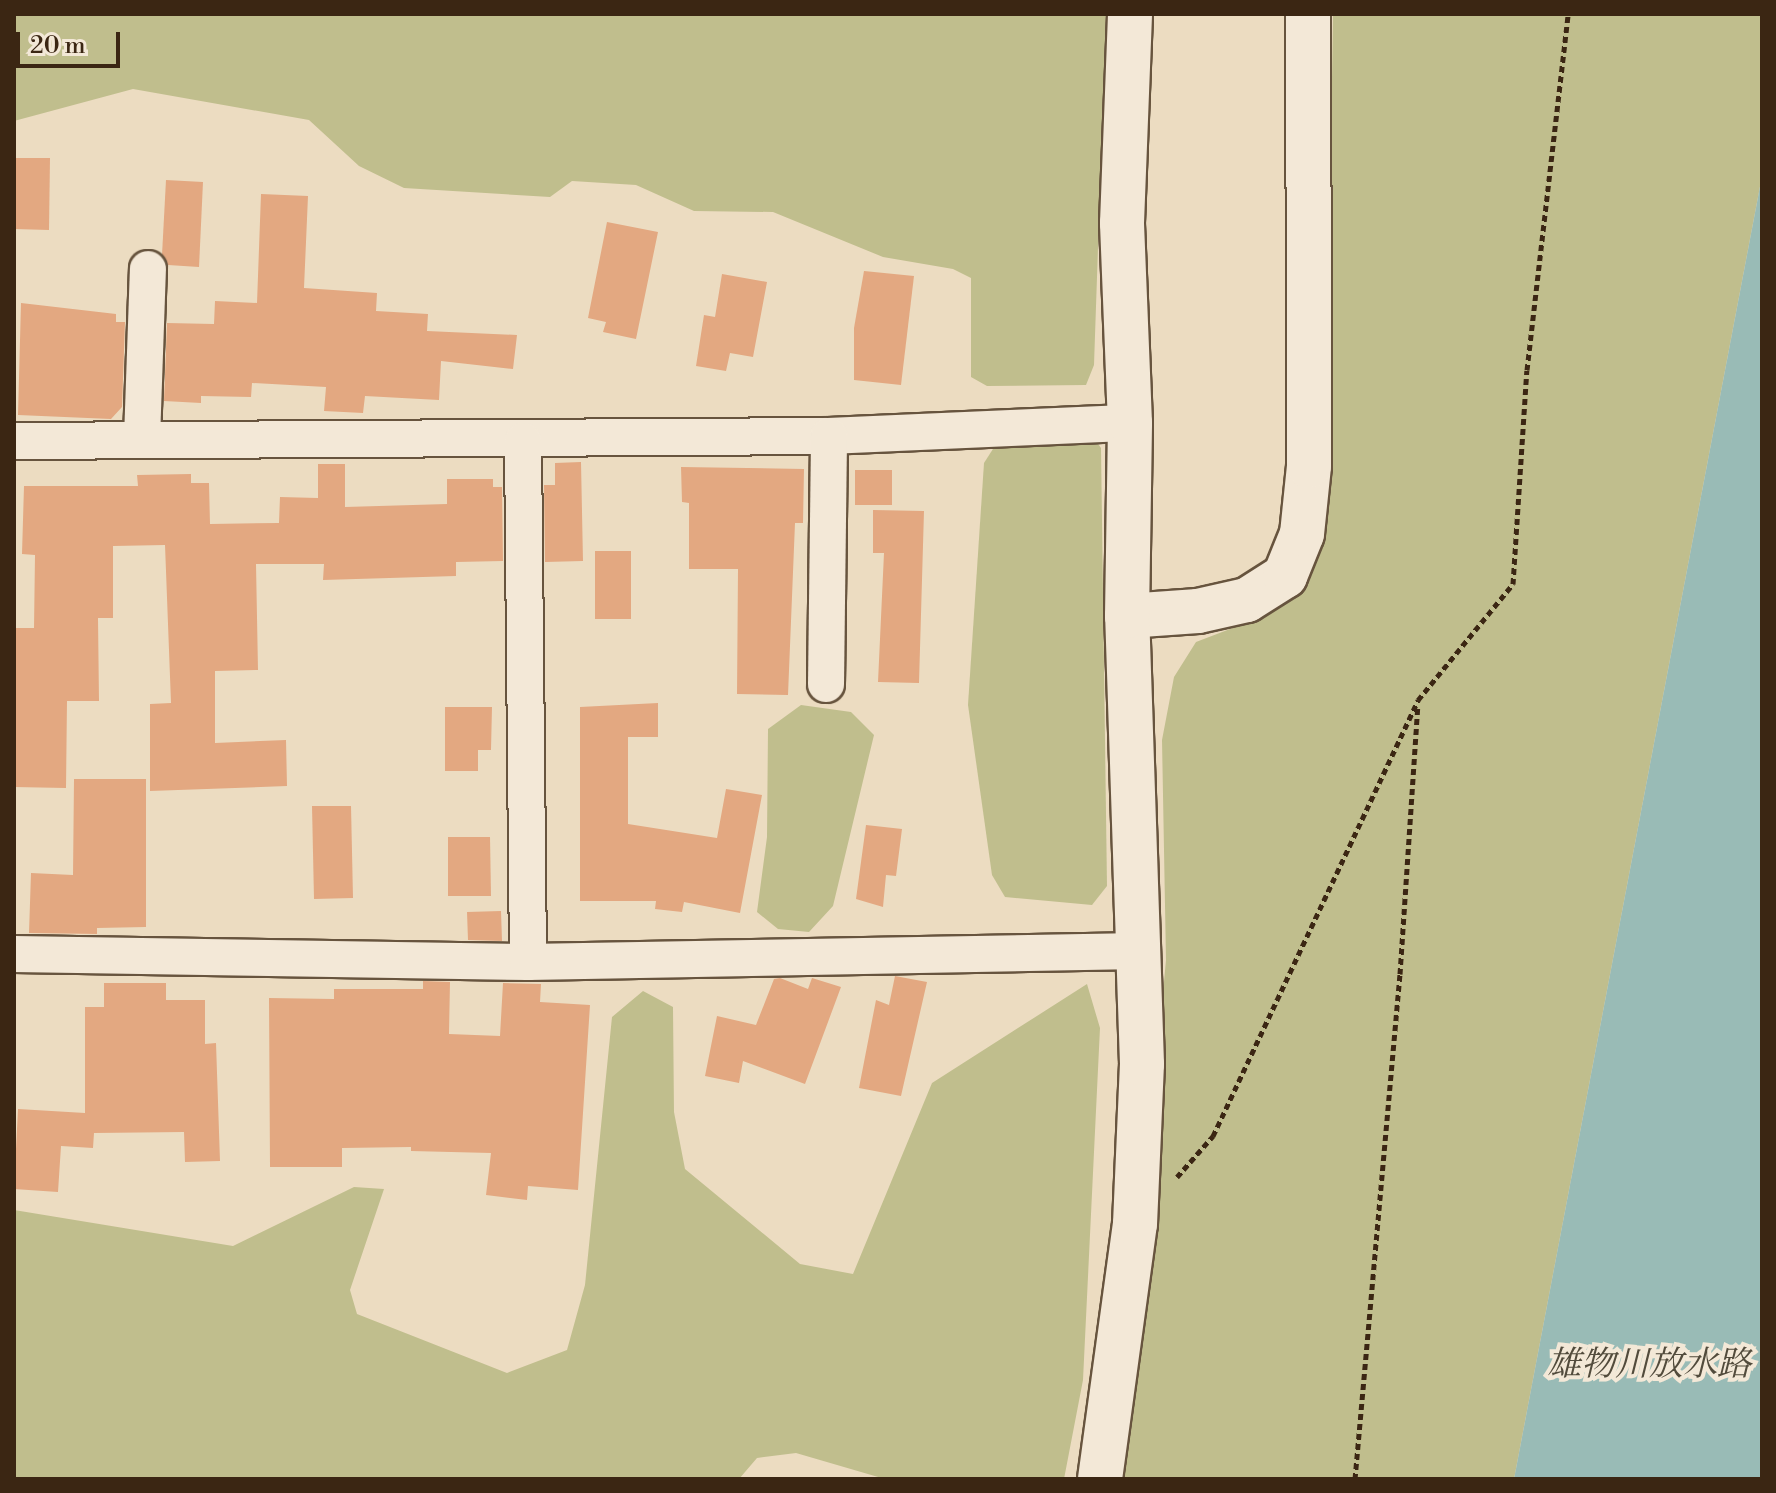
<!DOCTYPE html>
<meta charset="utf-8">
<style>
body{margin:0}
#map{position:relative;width:1776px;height:1493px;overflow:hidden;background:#ecdcc1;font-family:"Libre Bodoni","Noto Serif JP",serif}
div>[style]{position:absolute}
.green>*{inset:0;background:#c0be8d}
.water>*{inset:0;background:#99bbb6}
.building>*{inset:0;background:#e3a881}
.path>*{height:5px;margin-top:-2.5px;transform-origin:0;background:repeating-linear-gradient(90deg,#3b2613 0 6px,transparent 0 10px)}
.roads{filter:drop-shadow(2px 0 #67543e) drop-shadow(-2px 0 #67543e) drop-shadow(0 2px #67543e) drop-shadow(0 -2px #67543e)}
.minor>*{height:36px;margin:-18px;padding:0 18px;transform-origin:18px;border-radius:18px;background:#f3e8d7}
.tertiary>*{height:44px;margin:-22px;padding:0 22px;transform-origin:22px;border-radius:22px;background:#f3e8d7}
span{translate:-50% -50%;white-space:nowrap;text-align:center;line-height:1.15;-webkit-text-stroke:8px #f3e8d7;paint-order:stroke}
.water-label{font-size:34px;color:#524b3c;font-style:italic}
.frame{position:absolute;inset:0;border:16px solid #3b2613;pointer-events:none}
.scale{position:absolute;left:16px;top:32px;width:104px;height:36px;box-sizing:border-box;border:4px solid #3b2613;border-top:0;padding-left:10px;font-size:24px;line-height:28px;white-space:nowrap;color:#3b2613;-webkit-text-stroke:6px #f3e8d7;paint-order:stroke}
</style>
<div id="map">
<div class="green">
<i style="clip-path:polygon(14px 14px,1106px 14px,1094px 365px,1086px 385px,987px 386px,971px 377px,971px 278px,953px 269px,883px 257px,773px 212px,694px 211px,636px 185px,572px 181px,550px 197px,404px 188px,359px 166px,309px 120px,133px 89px,14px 121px)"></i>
<i style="clip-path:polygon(1333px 14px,1762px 14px,1762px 176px,1514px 1479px,1118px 1479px,1166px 960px,1162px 740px,1174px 677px,1196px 642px,1264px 616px,1300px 594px,1325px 528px)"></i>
<i style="clip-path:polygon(1088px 430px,1101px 448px,1107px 886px,1092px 905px,1005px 897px,992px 875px,968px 705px,984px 463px,1000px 438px)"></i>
<i style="clip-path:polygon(801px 705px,851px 712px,874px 735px,833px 906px,809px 932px,778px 929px,757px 912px,767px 837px,768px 729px)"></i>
<i style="clip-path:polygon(1087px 984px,1100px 1028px,1083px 1380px,1064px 1479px,885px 1479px,796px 1453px,757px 1458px,739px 1479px,14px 1479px,14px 1210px,233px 1246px,354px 1187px,384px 1189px,350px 1290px,357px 1314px,507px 1373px,567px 1350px,585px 1285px,612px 1017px,643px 991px,673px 1007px,674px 1112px,685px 1169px,800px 1264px,853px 1274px,932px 1083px)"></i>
</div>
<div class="water">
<i style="clip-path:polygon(1762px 176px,1762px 1479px,1514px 1479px)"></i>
</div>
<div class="building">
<i style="clip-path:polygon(14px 158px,50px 158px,49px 230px,14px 229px)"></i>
<i style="clip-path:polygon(166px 180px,203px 182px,199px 267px,168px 265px,162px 255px)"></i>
<i style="clip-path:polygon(261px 194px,308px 196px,304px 288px,377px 293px,376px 311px,428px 314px,427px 331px,517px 335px,513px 369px,441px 361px,439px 400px,365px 396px,363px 413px,324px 411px,326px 387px,252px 383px,251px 397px,201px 396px,201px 403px,164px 401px,167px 323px,214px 324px,215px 301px,257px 303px)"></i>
<i style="clip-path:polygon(607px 222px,658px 232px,636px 339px,603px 332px,606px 322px,588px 318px)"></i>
<i style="clip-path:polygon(864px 271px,914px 276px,901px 385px,854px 380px,854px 328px)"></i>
<i style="clip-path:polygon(722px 274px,767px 282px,753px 357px,730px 353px,726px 371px,696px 366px,704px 315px,715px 317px)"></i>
<i style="clip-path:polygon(21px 303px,116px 314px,116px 322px,125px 322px,122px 407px,111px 419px,18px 415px)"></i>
<i style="clip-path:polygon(581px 462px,583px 561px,545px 562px,544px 485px,555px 485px,555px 463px)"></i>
<i style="clip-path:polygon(318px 464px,345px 464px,345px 507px,447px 504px,447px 479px,493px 479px,493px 487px,502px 487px,503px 561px,456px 562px,456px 576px,323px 580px,324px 564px,256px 564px,258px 670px,215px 671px,215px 743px,286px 740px,287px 786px,150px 791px,150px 704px,171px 703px,165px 545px,113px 546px,113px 618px,98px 618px,99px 701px,67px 701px,66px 788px,14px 787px,14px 628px,34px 628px,35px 555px,22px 554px,24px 486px,138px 486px,137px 475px,191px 474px,191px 483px,209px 483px,210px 524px,279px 523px,280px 497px,318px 498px)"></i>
<i style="clip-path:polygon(681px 467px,804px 469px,803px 523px,795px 523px,788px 695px,737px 694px,738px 569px,689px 569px,689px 503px,682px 502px)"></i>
<i style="clip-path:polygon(855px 470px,892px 470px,892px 505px,855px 505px)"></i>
<i style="clip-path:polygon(873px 510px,924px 511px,919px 683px,878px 682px,884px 553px,873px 553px)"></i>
<i style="clip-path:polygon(595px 551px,631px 551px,631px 619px,595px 619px)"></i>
<i style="clip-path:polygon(658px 703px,658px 737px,628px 737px,628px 824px,717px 838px,726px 789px,762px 795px,740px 913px,684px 902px,682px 912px,655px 909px,656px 901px,580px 901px,580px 707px)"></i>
<i style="clip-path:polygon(445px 707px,492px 707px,491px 750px,478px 750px,478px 771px,445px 771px)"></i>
<i style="clip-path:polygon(74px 779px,146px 779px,146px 927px,97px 928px,97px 934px,29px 933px,31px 873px,73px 875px)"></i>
<i style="clip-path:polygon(312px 806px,351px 806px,353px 898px,314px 899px)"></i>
<i style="clip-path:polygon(866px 825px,902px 829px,896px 876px,886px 875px,883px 907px,856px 899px)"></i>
<i style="clip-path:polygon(448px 837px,490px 837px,491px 896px,448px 896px)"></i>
<i style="clip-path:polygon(501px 911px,502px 941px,468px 940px,467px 912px)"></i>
<i style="clip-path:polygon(895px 976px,927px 982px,901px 1096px,859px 1088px,876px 1000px,889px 1005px)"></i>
<i style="clip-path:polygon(780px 978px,808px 989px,812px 978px,841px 987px,805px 1084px,743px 1061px,739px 1083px,705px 1076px,717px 1016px,756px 1025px,774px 979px)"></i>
<i style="clip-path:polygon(423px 981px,450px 982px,449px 1034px,500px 1036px,503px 983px,541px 984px,540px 1002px,590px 1005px,578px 1190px,528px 1186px,527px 1200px,486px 1195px,491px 1153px,411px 1151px,411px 1147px,342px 1148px,342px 1167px,270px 1167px,269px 998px,334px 999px,334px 989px,423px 989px)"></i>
<i style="clip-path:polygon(104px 983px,166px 983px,166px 1000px,205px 1000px,205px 1044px,216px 1043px,220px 1161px,185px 1162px,184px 1132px,94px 1133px,93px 1148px,61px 1146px,58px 1192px,14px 1189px,18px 1109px,85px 1113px,85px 1007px,104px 1007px)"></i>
</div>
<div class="path">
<i style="left:1177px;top:1177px;width:55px;rotate:-48.7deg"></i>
<i style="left:1213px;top:1136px;width:482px;rotate:-64.8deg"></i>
<i style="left:1418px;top:700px;width:150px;rotate:-50.7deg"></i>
<i style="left:1513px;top:584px;width:214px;rotate:-86.3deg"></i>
<i style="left:1527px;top:370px;width:358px;rotate:-83.4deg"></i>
<i style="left:1355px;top:1479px;width:507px;rotate:-84.91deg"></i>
<i style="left:1400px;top:974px;width:270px;rotate:-86.2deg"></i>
</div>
<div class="roads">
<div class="minor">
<i style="left:142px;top:439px;width:170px;rotate:-88deg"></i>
<i style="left:14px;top:441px;width:815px;rotate:-0.35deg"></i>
<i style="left:829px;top:436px;width:301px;rotate:-2.5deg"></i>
<i style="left:523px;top:441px;width:521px;rotate:89.45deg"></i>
<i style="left:826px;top:684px;width:248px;rotate:-89.3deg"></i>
<i style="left:14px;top:954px;width:514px;rotate:0.89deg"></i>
<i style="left:528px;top:962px;width:612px;rotate:-1.03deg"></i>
</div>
<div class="tertiary">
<i style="left:1127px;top:616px;width:71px;rotate:-4deg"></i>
<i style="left:1198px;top:611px;width:50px;rotate:-12.7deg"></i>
<i style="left:1247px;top:600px;width:45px;rotate:-32.3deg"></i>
<i style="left:1285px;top:576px;width:45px;rotate:-68deg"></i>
<i style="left:1302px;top:534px;width:68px;rotate:-84.1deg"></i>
<i style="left:1309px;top:466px;width:452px;rotate:-90.1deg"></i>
<i style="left:1100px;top:1479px;width:257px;rotate:-82.2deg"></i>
<i style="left:1135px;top:1224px;width:160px;rotate:-87.5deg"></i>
<i style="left:1142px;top:1064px;width:448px;rotate:-91.9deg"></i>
<i style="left:1127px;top:616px;width:193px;rotate:-89.1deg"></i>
<i style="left:1130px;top:423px;width:200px;rotate:-92.3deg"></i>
<i style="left:1122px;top:223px;width:209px;rotate:-87.8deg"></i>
</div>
</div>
<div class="water-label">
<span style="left:1649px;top:1366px">雄物川放水路</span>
</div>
<div class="frame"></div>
<div class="scale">20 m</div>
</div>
